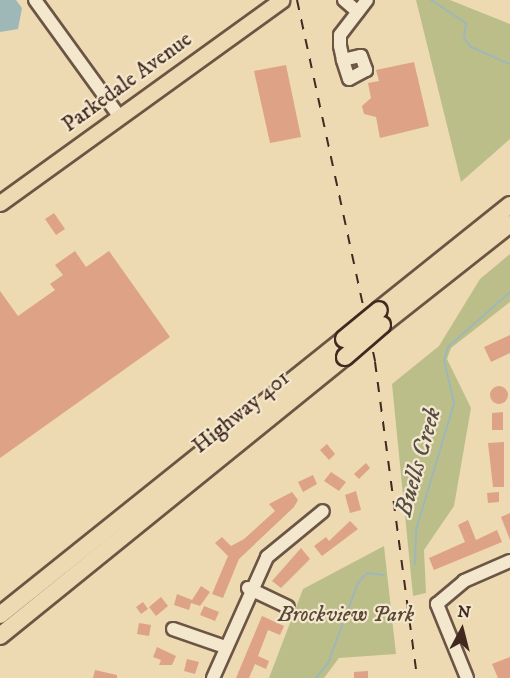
<!DOCTYPE html>
<style>
body{margin:0}
#map{position:relative;width:510px;height:678px;overflow:hidden;background:#eddab2;font-family:"IM FELL DW Pica",serif}
div>[style]{position:absolute}
.green>*{inset:0;background:#bcbe8a}
.water>*{inset:0;background:#9eb8b8}
.stream>*{height:2px;margin:-1px;padding:0 1px;transform-origin:1px;border-radius:1px;background:#9eb8b8}
.building>*{inset:0;background:#dea286}
.round{border-radius:50%}
.roads{filter:drop-shadow(2px 0 #6c5544) drop-shadow(-2px 0 #6c5544) drop-shadow(0 2px #6c5544) drop-shadow(0 -2px #6c5544)}
.minor>*{height:12px;margin:-6px;padding:0 6px;transform-origin:6px;border-radius:6px;background:#f3e7cd}
.major>*{height:15px;margin:-7.5px;padding:0 7.5px;transform-origin:7.5px;border-radius:7.5px;background:#eddab2}
.highway>*{height:16px;margin:-8px;padding:0 8px;transform-origin:8px;border-radius:8px;background:#eddab2}
.rail>*{height:2px;margin-top:-1px;transform-origin:0;background:repeating-linear-gradient(90deg,#412920 0 10px,transparent 0 20px)}
.bridges{filter:drop-shadow(2px 0 #412920) drop-shadow(-2px 0 #412920) drop-shadow(0 2px #412920) drop-shadow(0 -2px #412920)}
.highway-bridge>*{height:16px;margin:-8px;padding:0 8px;transform-origin:8px;border-radius:8px;background:#eddab2}
span{translate:-50% -50%;white-space:nowrap;text-align:center;line-height:1.15;-webkit-text-stroke:4.5px #f3e7cd;paint-order:stroke}
.street-label{font-size:22px;color:#412920}
.park-label{font-size:22px;color:#5a4735;font-style:italic}
.water-label{font-size:24px;color:#584d46;font-style:italic}
.north{position:absolute;left:432px;top:600px;width:60px;height:60px;-webkit-text-stroke:4px #f3e7cd;paint-order:stroke;rotate:7deg;font-size:16px;font-weight:700;line-height:24px;text-align:center;color:#412920}
.north::after{content:'';display:block;margin:auto;width:21px;height:27px;background:#412920;clip-path:polygon(50% 0,100% 100%,50% 72%,0 100%)}
</style>
<div id="map">
<div class="green">
<i style="clip-path:polygon(416px 0,450px 0,510px 24px,510px 139px,461px 182px)"></i>
<i style="clip-path:polygon(510px 254px,510px 302px,451px 348px,447px 359px,471px 408px,454px 506px,424px 550px,426px 593px,413px 596px,392px 384px,439px 346px,480px 279px)"></i>
<i style="clip-path:polygon(384px 546px,396px 654px,339px 658px,324px 678px,269px 678px,303px 589px)"></i>
</div>
<div class="water">
<i style="clip-path:polygon(0 0,16px 0,22px 8px,18px 29px,0 32px)"></i>
</div>
<div class="stream">
<i style="left:431px;top:0;width:42px;rotate:33.3deg"></i>
<i style="left:466px;top:23px;width:15px;rotate:98deg"></i>
<i style="left:464px;top:38px;width:11px;rotate:52deg"></i>
<i style="left:471px;top:47px;width:43px;rotate:23.6deg"></i>
<i style="left:415px;top:564px;width:34px;rotate:-88deg"></i>
<i style="left:416px;top:530px;width:133px;rotate:-73.3deg"></i>
<i style="left:454px;top:403px;width:44px;rotate:-103.1deg"></i>
<i style="left:444px;top:360px;width:14px;rotate:-73deg"></i>
<i style="left:448px;top:347px;width:83px;rotate:-41.6deg"></i>
<i style="left:316px;top:678px;width:19px;rotate:-51deg"></i>
<i style="left:328px;top:663px;width:85px;rotate:-69.4deg"></i>
<i style="left:358px;top:583px;width:13px;rotate:-48deg"></i>
<i style="left:367px;top:573px;width:17px;rotate:7deg"></i>
</div>
<div class="building">
<i style="clip-path:polygon(414px 62px,429px 126px,380px 138px,376px 117px,364px 114px,362px 106px,371px 98px,368px 83px,379px 81px,376px 70px)"></i>
<i style="clip-path:polygon(286px 65px,301px 137px,270px 143px,254px 71px)"></i>
<i style="clip-path:polygon(54px 213px,65px 229px,56px 235px,45px 219px)"></i>
<i style="clip-path:polygon(75px 251px,86px 267px,109px 251px,170px 337px,0 458px,0 291px,18px 316px,55px 290px,50px 284px,63px 275px,55px 265px)"></i>
<i style="clip-path:polygon(510px 335px,510px 353px,491px 362px,484px 347px)"></i>
<i class="round" style="left:490px;top:386px;width:18px;height:18px"></i>
<i style="clip-path:polygon(503px 412px,503px 430px,492px 430px,492px 413px)"></i>
<i style="clip-path:polygon(504px 442px,504px 487px,493px 487px,488px 443px)"></i>
<i style="clip-path:polygon(327px 444px,335px 454px,329px 460px,320px 450px)"></i>
<i style="clip-path:polygon(366px 463px,370px 468px,359px 479px,354px 474px)"></i>
<i style="clip-path:polygon(331px 472px,346px 482px,339px 491px,324px 481px)"></i>
<i style="clip-path:polygon(313px 475px,317px 484px,303px 492px,298px 482px)"></i>
<i style="clip-path:polygon(356px 491px,361px 510px,350px 513px,345px 495px)"></i>
<i style="clip-path:polygon(292px 492px,298px 500px,294px 507px,239px 559px,223px 598px,212px 594px,228px 556px,215px 543px,222px 537px,231px 546px,244px 539px,275px 511px,269px 504px)"></i>
<i style="clip-path:polygon(499px 492px,499px 502px,488px 503px,487px 493px)"></i>
<i style="clip-path:polygon(510px 513px,510px 540px,501px 517px)"></i>
<i style="clip-path:polygon(468px 520px,476px 540px,497px 530px,502px 542px,434px 570px,429px 558px,465px 542px,458px 525px)"></i>
<i style="clip-path:polygon(350px 521px,358px 529px,322px 556px,314px 546px,326px 537px,329px 541px)"></i>
<i style="clip-path:polygon(301px 548px,310px 559px,281px 588px,272px 581px)"></i>
<i style="clip-path:polygon(201px 586px,210px 592px,200px 606px,191px 603px,189px 610px,174px 605px,177px 594px,192px 600px)"></i>
<i style="clip-path:polygon(161px 597px,168px 606px,156px 616px,149px 607px)"></i>
<i style="clip-path:polygon(143px 602px,148px 609px,141px 614px,136px 607px)"></i>
<i style="clip-path:polygon(204px 606px,219px 612px,215px 621px,200px 615px)"></i>
<i style="clip-path:polygon(262px 616px,284px 626px,280px 635px,268px 630px,258px 656px,269px 661px,266px 669px,255px 664px,249px 678px,236px 678px)"></i>
<i style="clip-path:polygon(139px 623px,151px 625px,149px 636px,137px 634px)"></i>
<i style="clip-path:polygon(157px 647px,176px 656px,172px 665px,159px 665px,161px 660px,153px 657px)"></i>
<i style="clip-path:polygon(510px 657px,510px 678px,498px 678px,492px 664px)"></i>
<i style="clip-path:polygon(187px 659px,199px 662px,195px 674px,184px 671px)"></i>
<i style="clip-path:polygon(95px 670px,117px 675px,117px 678px,93px 678px)"></i>
<i style="clip-path:polygon(368px 671px,368px 678px,354px 678px,354px 672px)"></i>
</div>
<div class="roads">
<div class="minor">
<i style="left:35px;top:0;width:143px;rotate:54.1deg"></i>
<i style="left:344px;top:0;width:18px;rotate:41deg"></i>
<i style="left:343px;top:60px;width:18px;rotate:-13deg"></i>
<i style="left:361px;top:56px;width:15px;rotate:70deg"></i>
<i style="left:366px;top:70px;width:19px;rotate:152deg"></i>
<i style="left:349px;top:79px;width:20px;rotate:-108deg"></i>
<i style="left:343px;top:60px;width:14px;rotate:-102deg"></i>
<i style="left:340px;top:46px;width:11px;rotate:-90deg"></i>
<i style="left:340px;top:35px;width:44px;rotate:-52.4deg"></i>
<i style="left:248px;top:588px;width:44px;rotate:25.4deg"></i>
<i style="left:173px;top:629px;width:55px;rotate:19.1deg"></i>
<i style="left:213px;top:678px;width:133px;rotate:-65.9deg"></i>
<i style="left:267px;top:557px;width:72px;rotate:-39.4deg"></i>
<i style="left:467px;top:678px;width:80px;rotate:-112.1deg"></i>
<i style="left:437px;top:604px;width:35px;rotate:-40deg"></i>
<i style="left:464px;top:581px;width:50px;rotate:-23.5deg"></i>
</div>
<div class="major">
<i style="left:0;top:203px;width:347px;rotate:-35.8deg"></i>
</div>
<div class="highway">
<i style="left:379px;top:310px;width:168px;rotate:-38.7deg"></i>
<i style="left:382px;top:325px;width:163px;rotate:-38.3deg"></i>
<i style="left:0;top:615px;width:441px;rotate:-38.7deg"></i>
<i style="left:0;top:636px;width:444px;rotate:-39deg"></i>
</div>
</div>
<div class="rail">
<i style="left:297px;top:0;width:370px;rotate:77.8deg"></i>
<i style="left:375px;top:362px;width:319px;rotate:82.4deg"></i>
</div>
<div class="bridges">
<div class="highway-bridge">
<i style="left:344px;top:339px;width:45px;rotate:-39.6deg"></i>
<i style="left:345px;top:357px;width:49px;rotate:-40.9deg"></i>
</div>
</div>
<div class="street-label">
<span style="left:127px;top:82px;rotate:-36deg">Parkedale Avenue</span>
<span style="left:241px;top:412px;rotate:-39deg">Highway 401</span>
</div>
<div class="park-label">
<span style="left:346px;top:615px">Brockview Park</span>
</div>
<div class="water-label">
<span style="left:419px;top:462px;rotate:-74deg">Buells Creek</span>
</div>
<div class="north">N</div>
</div>
